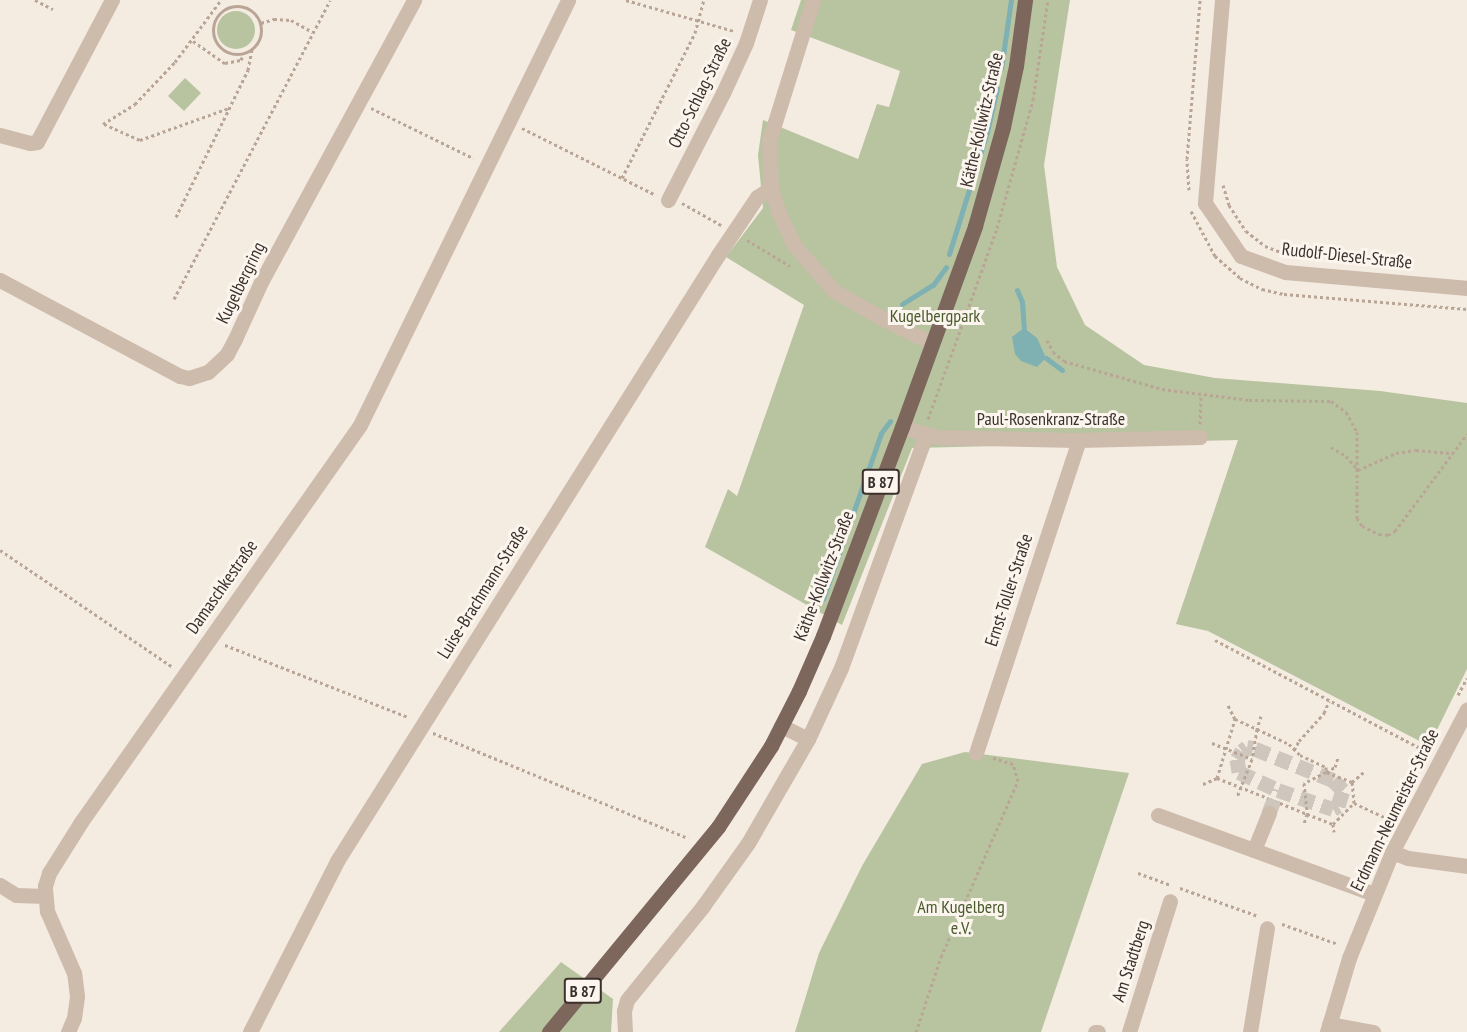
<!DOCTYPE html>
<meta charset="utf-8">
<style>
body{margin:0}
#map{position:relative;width:1467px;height:1032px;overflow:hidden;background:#f4ebe1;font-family:"PT Sans Narrow",sans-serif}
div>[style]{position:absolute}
.green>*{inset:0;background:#b8c4a0}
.round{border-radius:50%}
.water>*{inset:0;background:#7fb0b2}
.stream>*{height:5px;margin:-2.5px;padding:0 2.5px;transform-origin:2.5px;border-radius:2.5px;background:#7fb0b2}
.minor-tunnel>*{height:15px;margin-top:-7.5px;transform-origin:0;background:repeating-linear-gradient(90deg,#cfc6bd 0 15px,transparent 0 23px)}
.path>*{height:3px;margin-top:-1.5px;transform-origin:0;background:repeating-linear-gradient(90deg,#b9a596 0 3px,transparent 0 6px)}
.path>.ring{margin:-1.5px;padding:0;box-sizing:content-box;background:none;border:3px solid #b9a596;border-radius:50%}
.minor>*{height:15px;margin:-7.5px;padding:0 7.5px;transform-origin:7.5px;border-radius:7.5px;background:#cdbbac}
.major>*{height:15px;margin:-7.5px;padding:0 7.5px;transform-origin:7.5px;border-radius:7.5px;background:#7d675c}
span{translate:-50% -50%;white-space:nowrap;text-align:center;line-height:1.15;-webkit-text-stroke:6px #fbf5ee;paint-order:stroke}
.shield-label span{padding:2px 4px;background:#fbf5ee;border:2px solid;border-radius:4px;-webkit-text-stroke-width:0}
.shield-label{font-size:16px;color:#3b302b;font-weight:700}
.street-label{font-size:18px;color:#3b302b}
.park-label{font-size:18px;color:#4a5a2e}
</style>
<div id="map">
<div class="green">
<i style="clip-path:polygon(801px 0,1070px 0,1044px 165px,1057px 267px,1085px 325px,1144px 365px,1215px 378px,1380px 391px,1467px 403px,1467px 669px,1429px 746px,1208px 631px,1176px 624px,1238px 440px,912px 448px,842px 625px,705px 547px,728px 489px,737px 496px,804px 305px,726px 257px,763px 208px,758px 155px,763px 120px,858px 159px,877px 104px,889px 107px,900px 71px,791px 30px)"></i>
<i class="round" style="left:217px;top:11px;width:38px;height:38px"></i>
<i style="clip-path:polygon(185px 78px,201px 93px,184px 111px,168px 96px)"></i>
<i style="clip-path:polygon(965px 752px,1129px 773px,1041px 1032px,795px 1032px,819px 953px,862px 866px,922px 764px)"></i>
<i style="clip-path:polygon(561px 962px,613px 999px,611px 1032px,499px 1032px)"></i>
</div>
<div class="water">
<i style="clip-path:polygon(1024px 328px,1037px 338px,1046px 358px,1037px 367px,1021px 361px,1015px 354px,1012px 337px)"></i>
</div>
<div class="stream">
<i style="left:1001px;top:69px;width:70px;rotate:-81.8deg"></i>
<i style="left:949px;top:254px;width:128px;rotate:-72.7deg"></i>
<i style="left:987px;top:132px;width:45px;rotate:-77.2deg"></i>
<i style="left:1017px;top:290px;width:13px;rotate:67deg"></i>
<i style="left:1022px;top:302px;width:26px;rotate:86deg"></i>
<i style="left:902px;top:304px;width:36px;rotate:-32deg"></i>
<i style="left:933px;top:285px;width:22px;rotate:-54deg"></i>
<i style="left:1046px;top:358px;width:20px;rotate:37deg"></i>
<i style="left:823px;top:599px;width:176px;rotate:-70.7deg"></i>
<i style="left:881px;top:433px;width:15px;rotate:-53deg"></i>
</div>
<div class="minor-tunnel">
<i style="left:1269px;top:813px;width:25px;rotate:-69deg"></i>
<i style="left:1278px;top:790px;width:58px;rotate:19.1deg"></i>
<i style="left:1333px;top:809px;width:6px;rotate:-31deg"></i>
<i style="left:1338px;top:806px;width:17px;rotate:-73deg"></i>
<i style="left:1343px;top:790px;width:14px;rotate:-135deg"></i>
<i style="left:1333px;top:780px;width:86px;rotate:-158.2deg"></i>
<i style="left:1253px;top:748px;width:6px;rotate:-171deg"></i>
<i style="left:1247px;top:747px;width:6px;rotate:141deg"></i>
<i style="left:1242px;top:751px;width:9px;rotate:122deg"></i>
<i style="left:1237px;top:759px;width:13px;rotate:81deg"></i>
<i style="left:1239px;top:772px;width:43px;rotate:24.8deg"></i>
</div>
<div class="path">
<i style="left:35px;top:0;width:20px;rotate:27deg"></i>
<i style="left:626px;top:0;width:112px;rotate:16deg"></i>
<i class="ring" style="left:213px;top:6px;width:45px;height:45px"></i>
<i style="left:261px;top:23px;width:14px;rotate:-17deg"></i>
<i style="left:274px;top:19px;width:17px;rotate:3deg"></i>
<i style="left:291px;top:20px;width:25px;rotate:29deg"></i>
<i style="left:193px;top:41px;width:39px;rotate:35deg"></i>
<i style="left:225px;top:63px;width:16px;rotate:-11deg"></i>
<i style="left:241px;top:60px;width:5px;rotate:-68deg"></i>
<i style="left:371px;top:108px;width:114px;rotate:26.1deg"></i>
<i style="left:103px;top:124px;width:38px;rotate:-32deg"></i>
<i style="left:135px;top:104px;width:58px;rotate:-46.4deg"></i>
<i style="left:175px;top:62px;width:77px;rotate:-53.4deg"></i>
<i style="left:104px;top:124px;width:39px;rotate:24deg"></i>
<i style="left:140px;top:140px;width:95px;rotate:-19.8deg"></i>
<i style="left:522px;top:128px;width:150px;rotate:26.6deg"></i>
<i style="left:622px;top:178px;width:162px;rotate:-63.3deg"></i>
<i style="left:695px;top:33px;width:34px;rotate:-75deg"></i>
<i style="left:1223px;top:185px;width:21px;rotate:73deg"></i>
<i style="left:1229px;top:205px;width:31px;rotate:57deg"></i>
<i style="left:1246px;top:231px;width:24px;rotate:38deg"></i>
<i style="left:1265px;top:246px;width:22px;rotate:21deg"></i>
<i style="left:1189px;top:190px;width:31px;rotate:-94deg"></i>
<i style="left:1187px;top:159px;width:160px;rotate:-85.3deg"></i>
<i style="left:682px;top:203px;width:45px;rotate:29.4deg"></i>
<i style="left:1191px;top:211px;width:51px;rotate:61.9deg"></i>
<i style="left:1215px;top:256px;width:33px;rotate:41deg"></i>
<i style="left:1240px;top:278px;width:25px;rotate:27deg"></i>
<i style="left:1262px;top:289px;width:23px;rotate:13deg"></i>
<i style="left:1284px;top:294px;width:184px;rotate:4.7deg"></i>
<i style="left:176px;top:217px;width:164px;rotate:-63.9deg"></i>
<i style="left:248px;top:70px;width:21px;rotate:-79deg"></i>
<i style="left:747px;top:240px;width:50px;rotate:31.2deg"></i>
<i style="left:174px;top:299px;width:337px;rotate:-62.4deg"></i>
<i style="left:1047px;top:340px;width:13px;rotate:63deg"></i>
<i style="left:1053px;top:352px;width:14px;rotate:39deg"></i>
<i style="left:1064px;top:361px;width:102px;rotate:15.9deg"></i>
<i style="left:1162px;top:389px;width:88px;rotate:7.2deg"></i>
<i style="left:1249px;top:400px;width:82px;rotate:0.7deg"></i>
<i style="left:1331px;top:401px;width:19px;rotate:36deg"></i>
<i style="left:1346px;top:412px;width:23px;rotate:61deg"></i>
<i style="left:1357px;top:432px;width:86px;rotate:90deg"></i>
<i style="left:1357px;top:518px;width:9px;rotate:58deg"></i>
<i style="left:1362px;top:526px;width:19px;rotate:25deg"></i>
<i style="left:1379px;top:534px;width:9px;rotate:6deg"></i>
<i style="left:1388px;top:535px;width:8px;rotate:-30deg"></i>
<i style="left:1395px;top:531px;width:121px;rotate:-53.4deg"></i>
<i style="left:928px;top:419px;width:203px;rotate:-70.1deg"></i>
<i style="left:997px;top:228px;width:133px;rotate:-74.3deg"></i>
<i style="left:1033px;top:100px;width:101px;rotate:-81.5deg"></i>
<i style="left:1200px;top:424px;width:29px;rotate:-88deg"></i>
<i style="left:1331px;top:447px;width:17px;rotate:31deg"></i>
<i style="left:1346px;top:456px;width:18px;rotate:49deg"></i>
<i style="left:1358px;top:470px;width:42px;rotate:-24.1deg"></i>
<i style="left:1396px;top:453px;width:20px;rotate:-9deg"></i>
<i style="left:1416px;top:450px;width:37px;rotate:5deg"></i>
<i style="left:0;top:550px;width:209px;rotate:34.1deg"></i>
<i style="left:1215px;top:640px;width:240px;rotate:27.8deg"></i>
<i style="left:225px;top:645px;width:197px;rotate:21.5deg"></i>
<i style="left:1458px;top:695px;width:19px;rotate:-62deg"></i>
<i style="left:1261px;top:716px;width:14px;rotate:107deg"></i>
<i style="left:1257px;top:729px;width:35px;rotate:25deg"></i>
<i style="left:1289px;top:744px;width:16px;rotate:45deg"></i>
<i style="left:1300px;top:755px;width:29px;rotate:25deg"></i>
<i style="left:1326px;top:767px;width:5px;rotate:90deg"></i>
<i style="left:1326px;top:772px;width:10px;rotate:-29deg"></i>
<i style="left:1335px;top:767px;width:10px;rotate:-73deg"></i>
<i style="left:1235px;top:719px;width:24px;rotate:24deg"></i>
<i style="left:1257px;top:729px;width:30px;rotate:99deg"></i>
<i style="left:433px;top:733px;width:276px;rotate:22.4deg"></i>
<i style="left:1212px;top:743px;width:43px;rotate:21.8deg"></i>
<i style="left:1252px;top:759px;width:41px;rotate:111.5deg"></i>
<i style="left:1294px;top:750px;width:10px;rotate:-61deg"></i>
<i style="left:1299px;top:741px;width:38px;rotate:-48deg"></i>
<i style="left:1324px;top:713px;width:13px;rotate:-67deg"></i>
<i style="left:1217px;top:778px;width:55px;rotate:21.4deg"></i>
<i style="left:1352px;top:782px;width:16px;rotate:-40deg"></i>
<i style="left:1203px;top:784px;width:15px;rotate:-23deg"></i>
<i style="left:1217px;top:778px;width:62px;rotate:-73deg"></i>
<i style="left:1235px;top:719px;width:16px;rotate:-117deg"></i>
<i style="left:1280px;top:803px;width:29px;rotate:22deg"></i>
<i style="left:1307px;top:814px;width:28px;rotate:21deg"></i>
<i style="left:1333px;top:824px;width:30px;rotate:-45deg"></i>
<i style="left:1354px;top:803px;width:21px;rotate:-95deg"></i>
<i style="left:1352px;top:782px;width:28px;rotate:-159deg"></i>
<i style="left:1326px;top:772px;width:25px;rotate:153deg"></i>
<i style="left:1304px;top:783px;width:31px;rotate:84deg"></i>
<i style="left:1307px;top:814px;width:10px;rotate:107deg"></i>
<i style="left:1354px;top:803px;width:43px;rotate:24.8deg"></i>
<i style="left:1333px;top:824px;width:8px;rotate:83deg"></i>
<i style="left:1138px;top:873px;width:35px;rotate:20deg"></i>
<i style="left:1180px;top:888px;width:83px;rotate:19.7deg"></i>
<i style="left:1282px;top:924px;width:59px;rotate:19.7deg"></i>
<i style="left:916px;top:1032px;width:79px;rotate:-71.6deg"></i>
<i style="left:941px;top:957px;width:192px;rotate:-66.4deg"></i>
<i style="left:1018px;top:781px;width:18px;rotate:-106deg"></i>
<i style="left:1013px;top:764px;width:24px;rotate:-163deg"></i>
</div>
<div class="minor">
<i style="left:813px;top:0;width:148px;rotate:107.3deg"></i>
<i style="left:769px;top:141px;width:47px;rotate:87.6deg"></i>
<i style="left:771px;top:188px;width:26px;rotate:72deg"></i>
<i style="left:779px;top:213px;width:35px;rotate:65deg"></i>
<i style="left:794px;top:245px;width:61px;rotate:49deg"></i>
<i style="left:834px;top:291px;width:59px;rotate:29.6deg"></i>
<i style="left:885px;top:320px;width:52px;rotate:26.1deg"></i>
<i style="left:1222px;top:0;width:204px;rotate:94.8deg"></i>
<i style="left:1205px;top:203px;width:64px;rotate:55.8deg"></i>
<i style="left:1241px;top:256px;width:47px;rotate:20deg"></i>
<i style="left:1285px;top:272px;width:183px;rotate:5deg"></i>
<i style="left:0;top:135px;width:31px;rotate:15deg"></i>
<i style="left:30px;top:143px;width:7px;rotate:-8deg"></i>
<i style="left:37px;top:142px;width:161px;rotate:-62.2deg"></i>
<i style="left:668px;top:200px;width:120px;rotate:-62.8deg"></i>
<i style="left:723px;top:93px;width:55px;rotate:-65.3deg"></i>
<i style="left:746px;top:43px;width:45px;rotate:-72deg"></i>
<i style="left:0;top:280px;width:204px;rotate:28.1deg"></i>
<i style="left:180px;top:376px;width:9px;rotate:13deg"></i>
<i style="left:189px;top:378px;width:20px;rotate:-18deg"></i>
<i style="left:208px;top:372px;width:26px;rotate:-43deg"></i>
<i style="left:227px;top:354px;width:17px;rotate:-62deg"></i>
<i style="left:235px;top:339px;width:63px;rotate:-65.5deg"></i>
<i style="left:261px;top:282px;width:321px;rotate:-61.5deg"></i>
<i style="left:902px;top:427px;width:35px;rotate:16deg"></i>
<i style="left:936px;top:437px;width:143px;rotate:1.2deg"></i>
<i style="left:1079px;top:440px;width:121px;rotate:-1.4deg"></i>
<i style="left:808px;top:739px;width:78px;rotate:-65.1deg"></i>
<i style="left:841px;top:668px;width:248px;rotate:-70deg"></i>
<i style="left:976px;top:753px;width:330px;rotate:-71.8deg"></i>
<i style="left:1158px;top:815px;width:230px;rotate:20.1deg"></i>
<i style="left:1254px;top:850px;width:40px;rotate:-68deg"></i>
<i style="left:1392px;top:852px;width:17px;rotate:21deg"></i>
<i style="left:1408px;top:858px;width:60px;rotate:7.7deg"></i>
<i style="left:0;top:885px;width:19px;rotate:32deg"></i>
<i style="left:16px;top:895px;width:29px;rotate:2deg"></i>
<i style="left:1329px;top:1024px;width:45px;rotate:10.3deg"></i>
<i style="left:68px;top:1032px;width:15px;rotate:-67deg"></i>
<i style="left:74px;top:1018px;width:22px;rotate:-82deg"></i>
<i style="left:77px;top:996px;width:23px;rotate:-97deg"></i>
<i style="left:74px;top:973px;width:68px;rotate:-113.5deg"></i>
<i style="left:47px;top:911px;width:25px;rotate:-95deg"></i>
<i style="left:45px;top:886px;width:14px;rotate:-73deg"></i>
<i style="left:49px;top:873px;width:60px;rotate:-57.9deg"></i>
<i style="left:81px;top:822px;width:485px;rotate:-54.9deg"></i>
<i style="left:360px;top:425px;width:473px;rotate:-63.9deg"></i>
<i style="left:250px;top:1032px;width:192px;rotate:-63deg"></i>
<i style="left:337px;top:861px;width:716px;rotate:-57.84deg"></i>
<i style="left:718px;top:255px;width:70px;rotate:-56.1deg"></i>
<i style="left:757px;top:197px;width:17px;rotate:-33deg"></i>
<i style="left:625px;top:1032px;width:21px;rotate:-93deg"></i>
<i style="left:624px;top:1011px;width:11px;rotate:-75deg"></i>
<i style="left:627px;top:1000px;width:121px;rotate:-51deg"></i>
<i style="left:703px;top:906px;width:77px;rotate:-54.5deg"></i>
<i style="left:748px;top:843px;width:120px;rotate:-60deg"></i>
<i style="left:808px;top:739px;width:30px;rotate:-154deg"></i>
<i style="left:1095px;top:1032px;width:3px"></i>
<i style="left:1129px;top:1032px;width:137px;rotate:-72.6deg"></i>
<i style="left:1250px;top:1032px;width:105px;rotate:-80.7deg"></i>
<i style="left:1327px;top:1032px;width:77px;rotate:-73.4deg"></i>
<i style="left:1349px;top:958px;width:114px;rotate:-67.9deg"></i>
<i style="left:1392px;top:852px;width:161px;rotate:-62.3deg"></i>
</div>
<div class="major">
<i style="left:549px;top:1032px;width:266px;rotate:-50.5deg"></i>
<i style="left:718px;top:827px;width:97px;rotate:-56.8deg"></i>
<i style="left:771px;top:746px;width:62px;rotate:-63deg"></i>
<i style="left:799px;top:691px;width:60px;rotate:-66.4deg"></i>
<i style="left:823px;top:636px;width:223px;rotate:-69.3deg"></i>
<i style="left:902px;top:427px;width:214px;rotate:-70deg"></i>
<i style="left:975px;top:226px;width:103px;rotate:-74.2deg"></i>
<i style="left:1003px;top:127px;width:62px;rotate:-78deg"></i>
<i style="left:1016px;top:66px;width:67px;rotate:-82.2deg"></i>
</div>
<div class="shield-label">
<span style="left:881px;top:482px">B 87</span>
<span style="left:583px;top:991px">B 87</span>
</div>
<div class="street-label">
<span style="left:700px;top:93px;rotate:-64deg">Otto-Schlag-Straße</span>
<span style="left:982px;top:120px;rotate:-77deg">Käthe-Kollwitz-Straße</span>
<span style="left:1347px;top:256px;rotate:6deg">Rudolf-Diesel-Straße</span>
<span style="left:241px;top:283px;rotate:-64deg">Kugelbergring</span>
<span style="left:1051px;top:419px">Paul-Rosenkranz-Straße</span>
<span style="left:824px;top:576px;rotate:-69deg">Käthe-Kollwitz-Straße</span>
<span style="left:222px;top:587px;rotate:-55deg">Damaschkestraße</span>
<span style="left:1009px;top:590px;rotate:-72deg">Ernst-Toller-Straße</span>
<span style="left:483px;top:592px;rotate:-58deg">Luise-Brachmann-Straße</span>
<span style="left:1395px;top:810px;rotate:-64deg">Erdmann-Neumeister-Straße</span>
<span style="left:1131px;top:961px;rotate:-72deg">Am Stadtberg</span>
</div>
<div class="park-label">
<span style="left:935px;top:316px">Kugelbergpark</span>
<span style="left:961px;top:918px">Am Kugelberg<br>e.V.</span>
</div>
</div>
